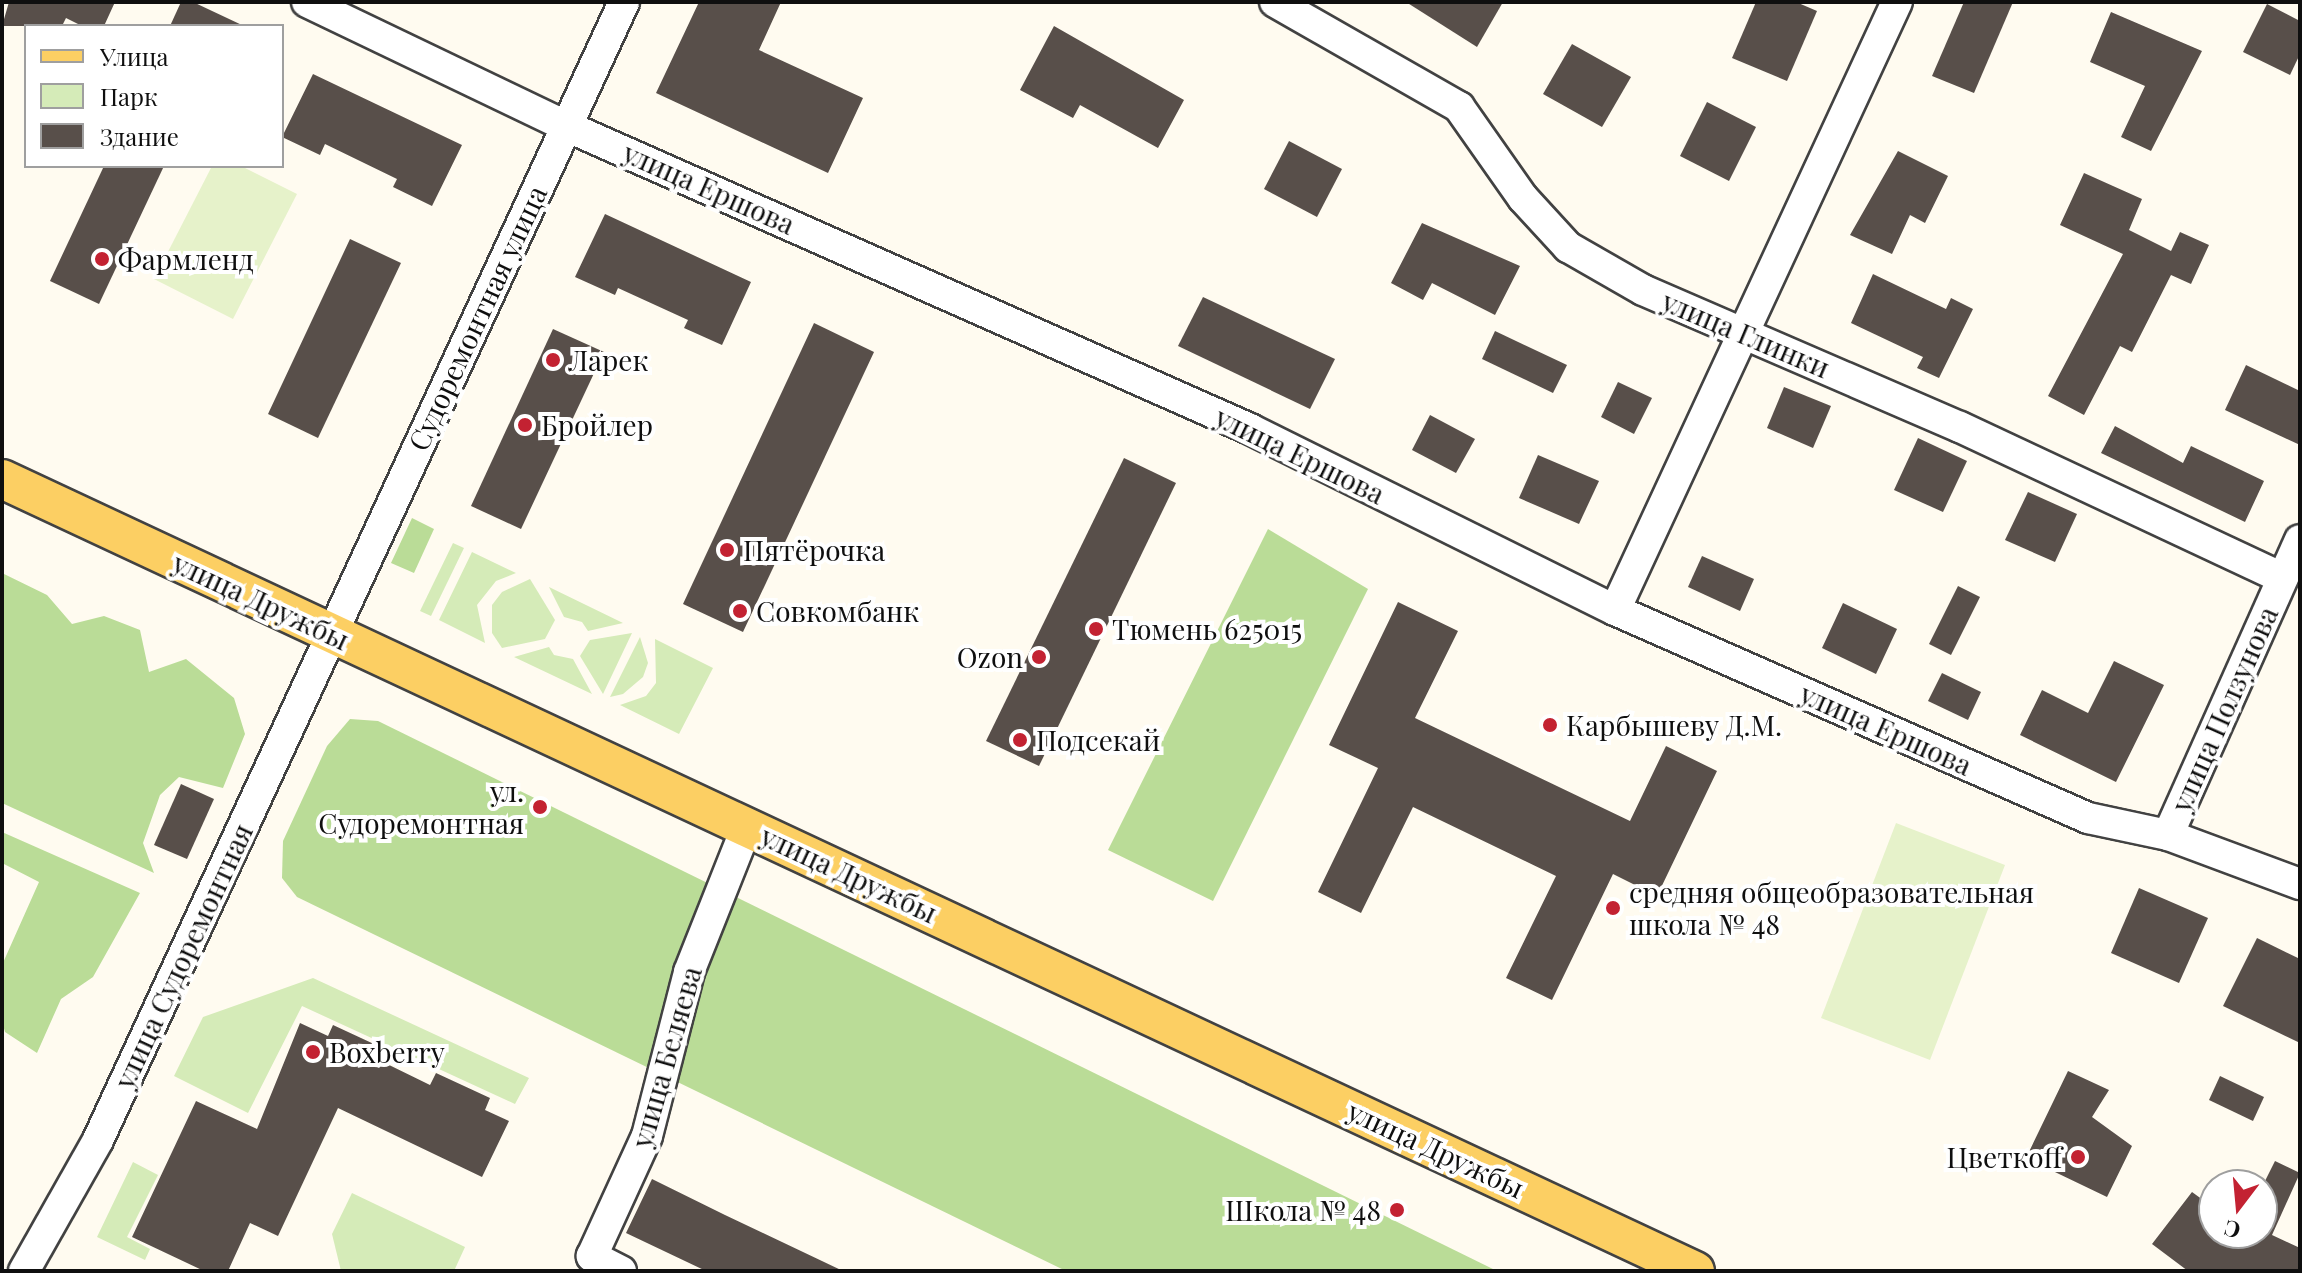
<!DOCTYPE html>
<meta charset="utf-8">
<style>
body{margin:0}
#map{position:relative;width:2302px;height:1273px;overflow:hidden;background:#fffbf0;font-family:"Playfair Display",serif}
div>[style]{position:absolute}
.green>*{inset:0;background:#d5ebb8}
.forest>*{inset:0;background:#badc97}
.pitch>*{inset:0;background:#e6f2ca}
.building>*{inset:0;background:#584f4a}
.roads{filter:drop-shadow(2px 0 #424242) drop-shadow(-2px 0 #424242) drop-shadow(0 2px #424242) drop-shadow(0 -2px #424242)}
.minor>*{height:30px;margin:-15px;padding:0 15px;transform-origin:15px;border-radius:15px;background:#fff}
.major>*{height:38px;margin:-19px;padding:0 19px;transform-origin:19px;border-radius:19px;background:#fccf63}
.dots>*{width:22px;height:22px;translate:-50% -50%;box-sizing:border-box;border:4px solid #fff;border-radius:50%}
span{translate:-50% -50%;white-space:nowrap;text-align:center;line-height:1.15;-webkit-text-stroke:8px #fff;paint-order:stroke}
.street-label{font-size:28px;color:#0f0f0f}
.poi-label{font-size:28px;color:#0f0f0f}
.left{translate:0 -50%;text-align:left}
.right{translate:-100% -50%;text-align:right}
.frame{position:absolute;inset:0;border:4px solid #0f0f0f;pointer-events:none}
.legend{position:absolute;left:24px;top:24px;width:260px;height:144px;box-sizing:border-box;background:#fff;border:2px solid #9f9f9f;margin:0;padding:10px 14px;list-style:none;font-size:24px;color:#0f0f0f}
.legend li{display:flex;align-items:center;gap:16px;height:40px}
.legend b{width:40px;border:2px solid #9f9f9f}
.north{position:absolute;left:2198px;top:1169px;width:80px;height:80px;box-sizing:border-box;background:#fff;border:2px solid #9f9f9f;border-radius:50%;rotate:196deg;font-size:22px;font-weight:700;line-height:32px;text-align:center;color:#0f0f0f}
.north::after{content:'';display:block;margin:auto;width:28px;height:36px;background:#c32232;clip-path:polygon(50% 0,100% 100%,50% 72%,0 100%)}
</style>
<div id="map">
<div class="green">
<i style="clip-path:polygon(453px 543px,464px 548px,431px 616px,420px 611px)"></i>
<i style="clip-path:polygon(472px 552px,516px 573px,496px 581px,477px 605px,485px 643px,439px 620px)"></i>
<i style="clip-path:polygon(530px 579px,555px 620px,545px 639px,502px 648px,492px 633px,492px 605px,502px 592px)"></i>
<i style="clip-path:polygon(549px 587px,623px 623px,588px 631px,582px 622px,564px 617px)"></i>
<i style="clip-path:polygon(632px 633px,603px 694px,580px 656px,590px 640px)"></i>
<i style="clip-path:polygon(640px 637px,648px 663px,643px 677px,623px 694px,610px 697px)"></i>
<i style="clip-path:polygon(655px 639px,713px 668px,679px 734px,620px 705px,646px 696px,656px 683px)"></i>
<i style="clip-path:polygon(549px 647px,554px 655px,573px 659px,592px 694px,514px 657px)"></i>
<i style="clip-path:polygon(313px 978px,529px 1078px,515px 1104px,302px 1006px,248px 1113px,174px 1076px,203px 1017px)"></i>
<i style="clip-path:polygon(133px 1162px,158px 1175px,127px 1237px,150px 1249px,145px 1260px,97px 1237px)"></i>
<i style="clip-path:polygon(352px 1193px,465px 1247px,454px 1271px,341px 1271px,332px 1234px)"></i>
</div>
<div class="forest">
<i style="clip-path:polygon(412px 518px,434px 529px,414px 573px,391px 563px)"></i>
<i style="clip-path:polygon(1268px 529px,1368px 589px,1213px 901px,1108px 850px)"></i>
<i style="clip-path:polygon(2px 573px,47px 595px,72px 624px,104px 616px,140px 630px,149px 672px,186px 659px,234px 698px,245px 734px,223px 788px,179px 777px,160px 795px,143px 843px,154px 873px,2px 803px)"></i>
<i style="clip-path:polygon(350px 719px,378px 721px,1497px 1271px,1066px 1271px,297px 897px,282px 878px,283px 841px,327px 746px)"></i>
<i style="clip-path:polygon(2px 832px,140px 893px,93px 977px,61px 999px,37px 1053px,5px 1032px,2px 1021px,2px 965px,39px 882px,2px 863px)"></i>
</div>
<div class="pitch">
<i style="clip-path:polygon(212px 166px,241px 166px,297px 194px,233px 319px,154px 279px)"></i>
<i style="clip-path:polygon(1896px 823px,2005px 865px,1930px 1060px,1821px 1018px)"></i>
</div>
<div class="building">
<i style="clip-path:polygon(9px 2px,115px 2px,104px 26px,82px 26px,66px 18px,62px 26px,2px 26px)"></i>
<i style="clip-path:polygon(181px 2px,193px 2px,244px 26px,170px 26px)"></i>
<i style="clip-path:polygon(699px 2px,781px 2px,759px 50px,863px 98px,828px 173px,656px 93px)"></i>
<i style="clip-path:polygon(1406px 2px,1503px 2px,1477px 47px)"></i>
<i style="clip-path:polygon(1756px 2px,1796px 2px,1817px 11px,1787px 81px,1732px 58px)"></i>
<i style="clip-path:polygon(1964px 2px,2013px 2px,1974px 93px,1932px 76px)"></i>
<i style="clip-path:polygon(2267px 4px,2300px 21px,2300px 54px,2290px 75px,2243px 52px)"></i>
<i style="clip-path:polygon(2111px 12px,2202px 51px,2151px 151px,2121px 137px,2145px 86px,2090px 62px)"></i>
<i style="clip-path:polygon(1054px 26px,1184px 100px,1158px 148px,1080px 105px,1073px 118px,1020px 90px)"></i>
<i style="clip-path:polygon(1572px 44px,1631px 77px,1602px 127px,1543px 94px)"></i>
<i style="clip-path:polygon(313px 74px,462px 145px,432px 206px,393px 187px,397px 179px,325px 144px,320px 155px,282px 137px)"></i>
<i style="clip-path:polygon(1707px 102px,1756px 127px,1729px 181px,1680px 156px)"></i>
<i style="clip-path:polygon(1289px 141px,1342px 169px,1317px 217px,1264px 189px)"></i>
<i style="clip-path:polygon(1898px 151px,1948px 176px,1925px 223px,1910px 215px,1892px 254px,1850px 235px)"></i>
<i style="clip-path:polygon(104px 166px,164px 166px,99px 304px,50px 281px)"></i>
<i style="clip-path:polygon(2084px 173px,2142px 199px,2129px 230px,2171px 251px,2180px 232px,2209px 245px,2191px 284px,2171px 275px,2132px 352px,2120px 346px,2084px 415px,2048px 396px,2123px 254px,2060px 225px)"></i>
<i style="clip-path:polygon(605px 214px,751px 282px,722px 345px,684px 328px,688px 320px,618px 288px,615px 295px,575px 277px)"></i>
<i style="clip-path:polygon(1422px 223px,1520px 266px,1495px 315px,1432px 283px,1423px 300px,1391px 283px)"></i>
<i style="clip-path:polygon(350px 239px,401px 263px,318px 438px,268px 414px)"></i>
<i style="clip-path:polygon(1873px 274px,1946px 309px,1951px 298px,1973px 309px,1939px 378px,1917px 368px,1923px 357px,1851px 323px)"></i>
<i style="clip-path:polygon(1203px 297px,1335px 359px,1310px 409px,1178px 346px)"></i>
<i style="clip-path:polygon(814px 323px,874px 352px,743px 632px,683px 604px)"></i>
<i style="clip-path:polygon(553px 329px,604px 352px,521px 529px,471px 506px)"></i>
<i style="clip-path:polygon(1495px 331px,1567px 365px,1553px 393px,1482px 359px)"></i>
<i style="clip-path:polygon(2246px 365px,2300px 391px,2300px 445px,2225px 410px)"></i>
<i style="clip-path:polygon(1618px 382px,1652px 398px,1634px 434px,1601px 417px)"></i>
<i style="clip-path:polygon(1784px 387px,1831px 406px,1813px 448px,1767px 428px)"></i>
<i style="clip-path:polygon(1430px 415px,1475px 439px,1456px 473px,1412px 450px)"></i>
<i style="clip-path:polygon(2115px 426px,2183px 463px,2191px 446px,2264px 481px,2245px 522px,2101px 453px)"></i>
<i style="clip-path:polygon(1918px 438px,1967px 461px,1943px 512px,1894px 490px)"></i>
<i style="clip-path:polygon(1538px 455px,1599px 481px,1579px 524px,1519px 498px)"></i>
<i style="clip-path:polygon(1124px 458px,1176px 483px,1039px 766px,986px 741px)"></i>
<i style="clip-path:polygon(2028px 492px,2077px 514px,2055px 562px,2005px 540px)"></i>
<i style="clip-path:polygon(1702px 556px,1754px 579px,1740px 611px,1688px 587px)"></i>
<i style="clip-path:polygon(1958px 586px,1980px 597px,1951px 655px,1929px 644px)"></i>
<i style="clip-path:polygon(1398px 602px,1458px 631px,1415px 718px,1630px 821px,1666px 746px,1717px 771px,1657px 896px,1613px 874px,1552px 1000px,1506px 978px,1556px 876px,1413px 807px,1361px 913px,1318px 892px,1378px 768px,1329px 745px)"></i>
<i style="clip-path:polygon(1843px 603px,1897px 629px,1876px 674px,1822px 648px)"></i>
<i style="clip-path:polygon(2114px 661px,2164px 685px,2116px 782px,2020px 735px,2042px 690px,2088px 713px)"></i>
<i style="clip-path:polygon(1942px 673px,1981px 692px,1968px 720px,1928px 701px)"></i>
<i style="clip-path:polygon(181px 784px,214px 799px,187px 859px,154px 845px)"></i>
<i style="clip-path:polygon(2139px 888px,2208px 918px,2179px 983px,2111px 953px)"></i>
<i style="clip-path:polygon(2257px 938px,2300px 959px,2300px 1043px,2223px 1006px)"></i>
<i style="clip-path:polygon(300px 1023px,328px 1036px,333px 1025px,389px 1051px,383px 1062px,430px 1085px,436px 1073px,490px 1098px,485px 1110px,509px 1121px,482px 1177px,338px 1108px,278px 1236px,250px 1223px,228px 1271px,204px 1271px,132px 1237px,196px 1101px,257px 1129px)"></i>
<i style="clip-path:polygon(2068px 1071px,2109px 1090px,2092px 1117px,2132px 1146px,2107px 1197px,2026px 1158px)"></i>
<i style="clip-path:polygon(2220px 1076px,2264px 1097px,2253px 1121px,2209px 1100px)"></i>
<i style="clip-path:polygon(2275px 1161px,2300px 1173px,2272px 1235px,2300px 1248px,2300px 1271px,2188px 1271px,2152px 1244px,2192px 1192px,2214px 1208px,2214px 1233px,2262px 1233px,2262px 1187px)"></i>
<i style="clip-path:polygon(652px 1179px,725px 1215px,843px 1271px,706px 1271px,626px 1233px)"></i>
</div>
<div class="roads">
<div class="minor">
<i style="left:307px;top:2px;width:287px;rotate:25.6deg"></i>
<i style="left:566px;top:126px;width:748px;rotate:23.89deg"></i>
<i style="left:1250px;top:429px;width:407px;rotate:26.4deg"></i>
<i style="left:1615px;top:610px;width:517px;rotate:23.74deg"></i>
<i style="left:2088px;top:818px;width:82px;rotate:12deg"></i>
<i style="left:2168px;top:835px;width:141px;rotate:20.4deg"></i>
<i style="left:1275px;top:2px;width:212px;rotate:29.7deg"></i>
<i style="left:1459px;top:107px;width:111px;rotate:54.9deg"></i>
<i style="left:1523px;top:198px;width:67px;rotate:47.4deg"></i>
<i style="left:1568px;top:247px;width:86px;rotate:29.8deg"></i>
<i style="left:1643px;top:290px;width:345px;rotate:23.4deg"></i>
<i style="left:1960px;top:427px;width:356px;rotate:25.1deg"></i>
<i style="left:1615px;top:610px;width:670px;rotate:-65.12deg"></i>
<i style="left:2168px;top:835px;width:323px;rotate:-65.9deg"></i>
<i style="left:24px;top:1271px;width:150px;rotate:-60.5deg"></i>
<i style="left:98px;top:1140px;width:1254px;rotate:-65.19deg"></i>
<i style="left:621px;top:1271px;width:33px;rotate:-153deg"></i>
<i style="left:592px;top:1256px;width:132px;rotate:-65.4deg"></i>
<i style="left:647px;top:1136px;width:169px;rotate:-75.6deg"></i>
<i style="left:689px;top:972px;width:157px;rotate:-68.3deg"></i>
</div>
<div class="major">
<i style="left:2px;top:479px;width:1869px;rotate:25.07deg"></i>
</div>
</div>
<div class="dots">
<i style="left:102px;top:259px;background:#c32232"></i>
<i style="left:553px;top:360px;background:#c32232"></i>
<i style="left:525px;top:425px;background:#c32232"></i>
<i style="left:727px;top:550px;background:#c32232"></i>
<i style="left:740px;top:611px;background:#c32232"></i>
<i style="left:1096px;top:629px;background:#c32232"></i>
<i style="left:1039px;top:657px;background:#c32232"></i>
<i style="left:1550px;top:725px;background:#c32232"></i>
<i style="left:1020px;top:740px;background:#c32232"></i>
<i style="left:540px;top:807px;background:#c32232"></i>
<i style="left:1613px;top:908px;background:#c32232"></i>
<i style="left:313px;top:1052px;background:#c32232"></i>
<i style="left:2078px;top:1157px;background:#c32232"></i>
<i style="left:1397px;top:1210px;background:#c32232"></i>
</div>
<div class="street-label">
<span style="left:709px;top:188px;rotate:24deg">улица Ершова</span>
<span style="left:477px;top:318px;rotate:-65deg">Судоремонтная улица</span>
<span style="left:1746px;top:334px;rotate:23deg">улица Глинки</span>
<span style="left:1300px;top:455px;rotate:26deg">улица Ершова</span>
<span style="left:261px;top:601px;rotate:25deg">улица Дружбы</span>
<span style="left:2224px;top:709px;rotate:-66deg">улица Ползунова</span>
<span style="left:1886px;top:729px;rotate:24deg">улица Ершова</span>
<span style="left:849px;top:874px;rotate:25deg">улица Дружбы</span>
<span style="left:183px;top:956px;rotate:-65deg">улица Судоремонтная</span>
<span style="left:666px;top:1057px;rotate:-74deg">улица Беляева</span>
<span style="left:1436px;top:1149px;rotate:25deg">улица Дружбы</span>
</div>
<div class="poi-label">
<span class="left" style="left:118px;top:259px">Фармленд</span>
<span class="left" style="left:569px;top:360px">Ларек</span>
<span class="left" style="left:541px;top:425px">Бройлер</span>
<span class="left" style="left:743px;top:550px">Пятёрочка</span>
<span class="left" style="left:756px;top:611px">Совкомбанк</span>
<span class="left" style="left:1112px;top:629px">Тюмень 625015</span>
<span class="right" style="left:1023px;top:657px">Ozon</span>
<span class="left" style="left:1566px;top:725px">Карбышеву Д.М.</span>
<span class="left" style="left:1036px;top:740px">Подсекай</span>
<span class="right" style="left:524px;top:807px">ул.<br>Судоремонтная</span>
<span class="left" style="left:1629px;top:908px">средняя общеобразовательная<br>школа № 48</span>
<span class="left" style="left:329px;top:1052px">Boxberry</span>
<span class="right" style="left:2062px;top:1157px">Цветкоff</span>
<span class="right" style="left:1381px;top:1210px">Школа № 48</span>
</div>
<div class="frame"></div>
<ul class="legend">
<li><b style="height:10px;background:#fccf63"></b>Улица</li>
<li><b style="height:22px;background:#d5ebb8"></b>Парк</li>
<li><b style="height:22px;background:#584f4a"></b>Здание</li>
</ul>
<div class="north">С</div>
</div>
